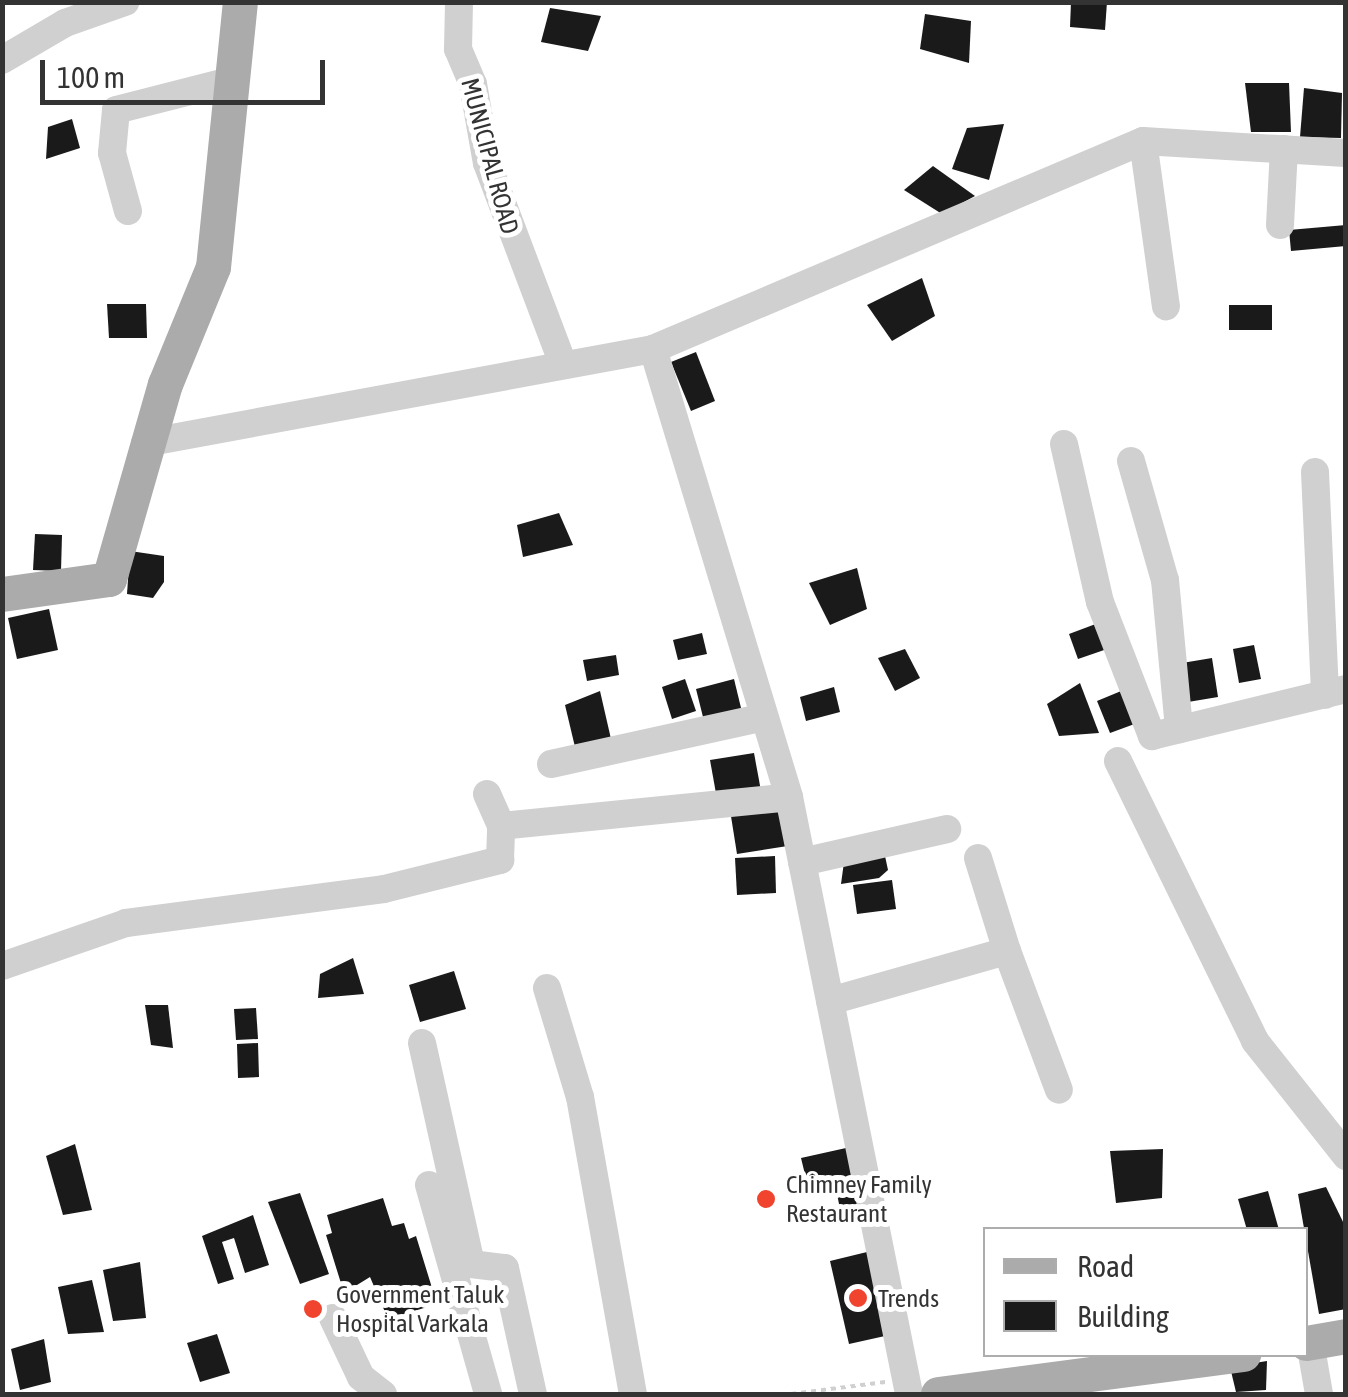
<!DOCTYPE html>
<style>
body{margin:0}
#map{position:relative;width:1348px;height:1397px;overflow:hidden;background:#fff;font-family:"Asap Condensed",sans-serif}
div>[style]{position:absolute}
.building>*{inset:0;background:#1a1a1a}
.path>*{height:4px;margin-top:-2px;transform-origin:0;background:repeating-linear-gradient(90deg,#d0d0d0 0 5px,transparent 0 10px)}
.minor>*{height:28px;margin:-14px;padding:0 14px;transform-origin:14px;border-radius:14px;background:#d0d0d0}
.major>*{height:35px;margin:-17.5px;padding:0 17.5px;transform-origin:17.5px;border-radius:17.5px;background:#ababab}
.dots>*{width:28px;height:28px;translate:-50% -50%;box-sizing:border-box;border:5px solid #fff;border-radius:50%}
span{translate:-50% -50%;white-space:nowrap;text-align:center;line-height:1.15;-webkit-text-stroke:10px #fff;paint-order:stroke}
.street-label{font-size:25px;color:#333}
.poi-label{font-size:25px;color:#333}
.left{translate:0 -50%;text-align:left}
.frame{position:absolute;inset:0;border:5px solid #333;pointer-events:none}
.legend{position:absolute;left:983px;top:1227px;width:325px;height:130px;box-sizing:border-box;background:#fff;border:2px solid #adadad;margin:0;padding:12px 18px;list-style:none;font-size:30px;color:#333}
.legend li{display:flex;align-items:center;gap:20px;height:50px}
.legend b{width:50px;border:2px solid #adadad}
.scale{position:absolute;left:40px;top:60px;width:285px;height:45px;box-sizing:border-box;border:5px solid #333;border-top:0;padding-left:12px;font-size:30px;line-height:35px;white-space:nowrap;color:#333;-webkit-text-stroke:8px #fff;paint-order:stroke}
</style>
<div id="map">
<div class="building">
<i style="clip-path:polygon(1071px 2px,1107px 2px,1105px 30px,1070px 27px)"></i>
<i style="clip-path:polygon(550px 8px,601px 16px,588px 51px,541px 42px)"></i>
<i style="clip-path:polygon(925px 14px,971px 21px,969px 63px,920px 49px)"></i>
<i style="clip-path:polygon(1245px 83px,1289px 83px,1291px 132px,1251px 132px)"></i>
<i style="clip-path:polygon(1304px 88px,1342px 93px,1341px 138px,1300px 137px)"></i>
<i style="clip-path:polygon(72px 119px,80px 148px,46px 159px,48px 127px)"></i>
<i style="clip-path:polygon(1004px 124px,989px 180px,952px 169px,967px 128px)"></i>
<i style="clip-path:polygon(933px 166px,975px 196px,942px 214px,904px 190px)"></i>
<i style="clip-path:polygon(1346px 225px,1346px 246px,1291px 251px,1289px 230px)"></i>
<i style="clip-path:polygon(922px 278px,935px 316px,892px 341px,867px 305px)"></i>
<i style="clip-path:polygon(107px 304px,146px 304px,147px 338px,109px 338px)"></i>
<i style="clip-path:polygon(1229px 305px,1272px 305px,1272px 330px,1229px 330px)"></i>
<i style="clip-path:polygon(696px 352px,715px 401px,691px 411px,671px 362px)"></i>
<i style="clip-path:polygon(559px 513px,573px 545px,523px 557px,517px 525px)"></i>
<i style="clip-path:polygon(35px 534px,62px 535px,61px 571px,33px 570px)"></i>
<i style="clip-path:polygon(130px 551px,164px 556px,164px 582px,153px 598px,127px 594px)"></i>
<i style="clip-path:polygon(857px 568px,867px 609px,830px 625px,809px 583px)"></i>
<i style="clip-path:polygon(49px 609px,58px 650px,17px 659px,8px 618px)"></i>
<i style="clip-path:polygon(1101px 622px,1110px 648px,1078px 659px,1069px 634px)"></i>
<i style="clip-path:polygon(702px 633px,707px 654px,678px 660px,673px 640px)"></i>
<i style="clip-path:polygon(1254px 645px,1261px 679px,1239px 683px,1233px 649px)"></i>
<i style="clip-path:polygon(905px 649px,920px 678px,895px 691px,878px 658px)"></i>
<i style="clip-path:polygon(616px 655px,619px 675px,587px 681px,583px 660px)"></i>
<i style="clip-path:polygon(1212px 658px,1218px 697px,1188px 702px,1182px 663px)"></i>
<i style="clip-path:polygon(685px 679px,696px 711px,672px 719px,662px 687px)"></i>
<i style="clip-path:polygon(734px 679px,742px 712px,704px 721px,696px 689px)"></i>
<i style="clip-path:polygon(1080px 683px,1099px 733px,1059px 736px,1047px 704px)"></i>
<i style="clip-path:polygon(834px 687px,840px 712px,806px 721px,800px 697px)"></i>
<i style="clip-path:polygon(1126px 689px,1140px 722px,1110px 733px,1097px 701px)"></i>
<i style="clip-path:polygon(600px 691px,611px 739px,575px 747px,565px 705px)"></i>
<i style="clip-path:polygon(754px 753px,761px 791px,717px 799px,710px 760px)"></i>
<i style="clip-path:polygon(786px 802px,794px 845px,737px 854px,730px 810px)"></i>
<i style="clip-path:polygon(775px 856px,776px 893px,737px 895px,735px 858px)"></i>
<i style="clip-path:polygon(885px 856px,888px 870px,879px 878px,841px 884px,844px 862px)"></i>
<i style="clip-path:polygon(892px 880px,896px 909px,857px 914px,853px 885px)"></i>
<i style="clip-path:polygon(353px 958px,364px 994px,318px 998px,320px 974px)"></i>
<i style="clip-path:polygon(454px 971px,466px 1009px,420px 1022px,409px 985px)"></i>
<i style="clip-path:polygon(145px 1005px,168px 1005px,173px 1048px,151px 1045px)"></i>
<i style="clip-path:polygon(256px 1008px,258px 1039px,236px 1040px,234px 1009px)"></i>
<i style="clip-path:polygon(258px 1043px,259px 1077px,238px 1078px,237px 1044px)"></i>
<i style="clip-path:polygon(75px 1144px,92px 1210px,63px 1215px,46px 1156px)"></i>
<i style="clip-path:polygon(846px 1148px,859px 1205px,840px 1209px,837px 1194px,808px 1187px,801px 1158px)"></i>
<i style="clip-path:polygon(1163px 1149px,1162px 1198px,1116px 1203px,1110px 1151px)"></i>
<i style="clip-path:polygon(1326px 1187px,1346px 1228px,1346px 1309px,1319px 1314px,1298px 1194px)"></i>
<i style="clip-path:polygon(1268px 1191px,1279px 1230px,1247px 1230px,1238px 1199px)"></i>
<i style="clip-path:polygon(300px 1193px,329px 1274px,300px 1284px,268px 1202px)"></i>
<i style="clip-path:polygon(383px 1198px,392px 1226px,404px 1223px,409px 1239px,416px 1236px,437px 1304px,388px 1319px,370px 1277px,344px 1293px,326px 1235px,332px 1233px,327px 1215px)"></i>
<i style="clip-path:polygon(253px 1215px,269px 1265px,245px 1273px,234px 1238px,222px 1242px,234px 1279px,218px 1284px,202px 1236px)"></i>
<i style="clip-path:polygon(867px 1252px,885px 1336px,849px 1344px,830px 1261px)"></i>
<i style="clip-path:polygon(140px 1262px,146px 1318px,113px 1321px,103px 1270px)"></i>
<i style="clip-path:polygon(92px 1280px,104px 1332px,68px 1334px,58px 1287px)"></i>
<i style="clip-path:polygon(217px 1334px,230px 1373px,200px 1382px,187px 1343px)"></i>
<i style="clip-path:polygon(44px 1339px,51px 1382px,20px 1390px,11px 1349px)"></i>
<i style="clip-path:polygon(1267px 1361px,1266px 1390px,1236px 1392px,1230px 1367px)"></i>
</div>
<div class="path">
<i style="left:791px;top:1394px;width:95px;rotate:-7.3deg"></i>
</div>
<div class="minor">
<i style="left:459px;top:2px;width:47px;rotate:91.2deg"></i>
<i style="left:458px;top:49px;width:38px;rotate:67deg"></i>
<i style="left:473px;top:84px;width:80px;rotate:80deg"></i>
<i style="left:487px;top:163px;width:212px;rotate:69.3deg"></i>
<i style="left:2px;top:60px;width:73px;rotate:-30.4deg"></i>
<i style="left:65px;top:23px;width:64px;rotate:-19.3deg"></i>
<i style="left:1143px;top:141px;width:167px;rotate:82.1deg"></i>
<i style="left:128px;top:211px;width:60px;rotate:-105.4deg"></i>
<i style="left:112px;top:153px;width:43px;rotate:-84.7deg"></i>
<i style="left:116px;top:110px;width:122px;rotate:-14.3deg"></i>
<i style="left:1280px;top:225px;width:76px;rotate:-87deg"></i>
<i style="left:653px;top:349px;width:532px;rotate:-23deg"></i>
<i style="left:1143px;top:141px;width:203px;rotate:3.4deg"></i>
<i style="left:145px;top:443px;width:517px;rotate:-10.48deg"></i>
<i style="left:653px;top:349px;width:468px;rotate:73.1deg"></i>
<i style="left:789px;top:797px;width:609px;rotate:78.63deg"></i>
<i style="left:1064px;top:444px;width:162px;rotate:77.2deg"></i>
<i style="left:1100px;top:602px;width:144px;rotate:68.8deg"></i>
<i style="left:1152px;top:736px;width:200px;rotate:-13.6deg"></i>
<i style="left:1131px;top:461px;width:124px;rotate:74.1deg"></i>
<i style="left:1165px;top:580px;width:150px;rotate:84.6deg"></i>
<i style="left:1315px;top:472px;width:223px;rotate:87.4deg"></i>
<i style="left:1118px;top:761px;width:312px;rotate:63.9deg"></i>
<i style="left:1255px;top:1041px;width:147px;rotate:51.6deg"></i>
<i style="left:551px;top:764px;width:218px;rotate:-12.4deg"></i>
<i style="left:487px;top:794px;width:35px;rotate:66deg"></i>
<i style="left:501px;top:826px;width:289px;rotate:-5.7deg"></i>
<i style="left:978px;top:858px;width:97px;rotate:72.7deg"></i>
<i style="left:802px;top:862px;width:149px;rotate:-12.8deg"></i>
<i style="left:2px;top:966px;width:131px;rotate:-19.1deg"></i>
<i style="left:126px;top:923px;width:260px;rotate:-7.5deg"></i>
<i style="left:384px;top:889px;width:120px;rotate:-14deg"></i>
<i style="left:500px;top:860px;width:34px;rotate:-88deg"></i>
<i style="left:547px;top:988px;width:114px;rotate:73.2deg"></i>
<i style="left:580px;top:1097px;width:302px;rotate:79.9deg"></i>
<i style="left:830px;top:1001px;width:184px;rotate:-15.8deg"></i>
<i style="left:1007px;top:951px;width:148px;rotate:69.5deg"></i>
<i style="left:422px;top:1043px;width:226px;rotate:77.5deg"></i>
<i style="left:471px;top:1264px;width:34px;rotate:7deg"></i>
<i style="left:505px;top:1268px;width:129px;rotate:77.5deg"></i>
<i style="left:429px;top:1185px;width:217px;rotate:74.2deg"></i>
<i style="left:333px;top:1318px;width:65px;rotate:64.6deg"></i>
<i style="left:361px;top:1377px;width:28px;rotate:38deg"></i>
<i style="left:1310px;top:1342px;width:53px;rotate:80.2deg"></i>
</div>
<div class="major">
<i style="left:2px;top:594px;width:108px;rotate:-8deg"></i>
<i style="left:109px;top:579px;width:203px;rotate:-74deg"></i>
<i style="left:165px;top:384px;width:126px;rotate:-67.7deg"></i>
<i style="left:213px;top:267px;width:266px;rotate:-84.2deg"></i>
<i style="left:1306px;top:1343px;width:41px;rotate:-9.9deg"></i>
<i style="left:938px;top:1394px;width:308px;rotate:-7.5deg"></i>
</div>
<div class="dots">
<i style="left:766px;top:1199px;background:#f1442e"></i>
<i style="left:858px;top:1298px;background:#f1442e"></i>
<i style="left:313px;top:1309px;background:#f1442e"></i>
</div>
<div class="street-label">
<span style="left:490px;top:156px;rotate:75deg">MUNICIPAL ROAD</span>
</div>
<div class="poi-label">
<span class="left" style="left:786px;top:1199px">Chimney Family<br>Restaurant</span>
<span class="left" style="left:336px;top:1309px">Government Taluk<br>Hospital Varkala</span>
<span class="left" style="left:878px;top:1298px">Trends</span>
</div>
<div class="frame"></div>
<ul class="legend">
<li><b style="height:12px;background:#ababab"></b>Road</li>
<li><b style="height:28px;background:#1a1a1a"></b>Building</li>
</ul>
<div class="scale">100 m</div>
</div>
